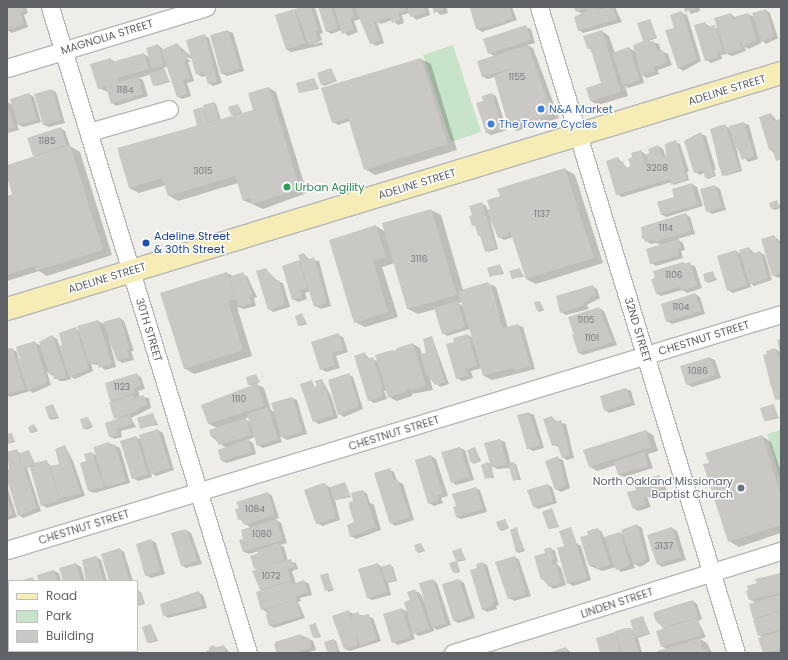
<!DOCTYPE html>
<style>
body{margin:0}
#map{position:relative;width:788px;height:660px;overflow:hidden;background:#efede7;font-family:Poppins,sans-serif}
div>[style]{position:absolute}
.green>*{inset:0;background:#c7e3c8}
.shadow>*{inset:0;background:#0003}
.building>*{inset:0;background:#cac8c4}
.roads{filter:drop-shadow(1px 0 #b4b7ba) drop-shadow(-1px 0 #b4b7ba) drop-shadow(0 1px #b4b7ba) drop-shadow(0 -1px #b4b7ba)}
.minor>*{height:17px;margin:-8.5px;padding:0 8.5px;transform-origin:8.5px;border-radius:8.5px;background:#fff}
.major>*{height:22px;margin:-11px;padding:0 11px;transform-origin:11px;border-radius:11px;background:#f6edb6}
.dots>*{width:11px;height:11px;translate:-50% -50%;box-sizing:border-box;border:2px solid #fff;border-radius:50%}
span{translate:-50% -50%;white-space:nowrap;text-align:center;line-height:1.15;-webkit-text-stroke:3px #fff;paint-order:stroke}
.number-label{font-size:9px;color:#7a7c7e}
.number-label span{-webkit-text-stroke-width:0}
.street-label{font-size:11px;color:#5f6266}
.shop-label{font-size:11px;color:#366cbe}
.left{translate:0 -50%;text-align:left}
.leisure-label{font-size:11px;color:#27864d}
.transit-label{font-size:11px;color:#164399}
.worship-label{font-size:11px;color:#5b616d}
.right{translate:-100% -50%;text-align:right}
.frame{position:absolute;inset:0;border:8px solid #5f6266;pointer-events:none}
.legend{position:absolute;left:8px;top:580px;width:130px;height:72px;box-sizing:border-box;background:#fff;border:1px solid #bfc0c2;margin:0;padding:5px 7px;list-style:none;font-size:12px;color:#5f6266}
.legend li{display:flex;align-items:center;gap:8px;height:20px}
.legend b{width:20px;border:1px solid #bfc0c2}
</style>
<div id="map">
<div class="green">
<i style="clip-path:polygon(453px 45px,481px 132px,451px 142px,423px 55px)"></i>
<i style="clip-path:polygon(781px 430px,781px 481px,767px 434px)"></i>
</div>
<div class="shadow">
<i style="clip-path:polygon(7px 7px,26px 7px,28px 13px,24px 15px,28px 27px,12px 33px,7px 30px)"></i>
<i style="clip-path:polygon(305px 7px,315px 8px,323px 33px,320px 34px,322px 40px,312px 45px,322px 42px,323px 45px,291px 52px,286px 49px,276px 16px)"></i>
<i style="clip-path:polygon(319px 7px,428px 7px,430px 15px,416px 20px,410px 13px,402px 15px,404px 23px,398px 25px,392px 20px,381px 24px,377px 22px,384px 43px,376px 46px,371px 43px,360px 19px,354px 21px,358px 32px,348px 36px,342px 30px,331px 34px,327px 31px)"></i>
<i style="clip-path:polygon(433px 7px,446px 7px,448px 13px,440px 15px)"></i>
<i style="clip-path:polygon(476px 7px,512px 7px,517px 20px,482px 32px,477px 29px,471px 9px)"></i>
<i style="clip-path:polygon(575px 7px,615px 7px,622px 22px,583px 33px,579px 30px,584px 15px,577px 11px)"></i>
<i style="clip-path:polygon(685px 7px,699px 7px,700px 11px,691px 14px)"></i>
<i style="clip-path:polygon(766px 10px,770px 13px,778px 38px,766px 44px,761px 40px,761px 43px,749px 49px,745px 47px,746px 51px,732px 56px,727px 54px,721px 55px,722px 59px,711px 63px,706px 60px,705px 23px,710px 27px,718px 28px,731px 14px,736px 18px,748px 14px,754px 17px)"></i>
<i style="clip-path:polygon(682px 13px,687px 15px,701px 61px,683px 71px,679px 68px,675px 29px)"></i>
<i style="clip-path:polygon(650px 20px,657px 38px,649px 41px,659px 44px,661px 51px,668px 54px,672px 65px,658px 70px,659px 74px,647px 78px,642px 75px,644px 83px,628px 88px,625px 86px,628px 96px,598px 105px,591px 101px,587px 88px,602px 83px,592px 50px,587px 48px,602px 31px,609px 36px,615px 53px,629px 48px,636px 52px,645px 42px)"></i>
<i style="clip-path:polygon(526px 27px,531px 29px,535px 43px,527px 45px,533px 48px,559px 118px,517px 131px,510px 127px,495px 77px,488px 79px,483px 77px,494px 56px,489px 53px)"></i>
<i style="clip-path:polygon(228px 31px,233px 33px,244px 71px,227px 76px,222px 74px)"></i>
<i style="clip-path:polygon(205px 36px,209px 38px,222px 83px,213px 86px,208px 83px,206px 76px,202px 77px,197px 74px,193px 60px,184px 55px,191px 62px,188px 62px,194px 81px,187px 83px,191px 96px,182px 99px,177px 96px,167px 66px,163px 69px,170px 82px,156px 86px,151px 74px,139px 78px,143px 80px,148px 96px,116px 106px,112px 103px,108px 92px,99px 88px,110px 59px,116px 62px,144px 54px,149px 57px,158px 45px,164px 50px,177px 44px,191px 56px)"></i>
<i style="clip-path:polygon(421px 59px,431px 64px,457px 150px,375px 175px,365px 169px,350px 121px,338px 125px,333px 122px)"></i>
<i style="clip-path:polygon(331px 69px,337px 81px,324px 86px,322px 84px)"></i>
<i style="clip-path:polygon(314px 79px,319px 89px,299px 93px,297px 84px)"></i>
<i style="clip-path:polygon(269px 88px,276px 92px,307px 193px,263px 209px,243px 200px,238px 183px,178px 201px,168px 195px,166px 185px,139px 193px,129px 188px,200px 126px,202px 108px,205px 110px,214px 103px,216px 104px,221px 120px,234px 116px,232px 115px,238px 105px,243px 114px,255px 112px)"></i>
<i style="clip-path:polygon(52px 90px,56px 92px,65px 123px,49px 127px,44px 125px,36px 94px)"></i>
<i style="clip-path:polygon(29px 94px,34px 97px,41px 122px,23px 127px,17px 124px,19px 130px,7px 133px,7px 102px,13px 105px)"></i>
<i style="clip-path:polygon(492px 94px,496px 96px,507px 130px,491px 135px,487px 133px,485px 101px)"></i>
<i style="clip-path:polygon(771px 114px,777px 121px,781px 120px,781px 162px,770px 149px)"></i>
<i style="clip-path:polygon(744px 123px,749px 125px,758px 159px,748px 162px,736px 147px,742px 171px,725px 176px,719px 166px,711px 130px,725px 126px,731px 129px,730px 127px)"></i>
<i style="clip-path:polygon(61px 128px,65px 131px,70px 146px,80px 152px,112px 255px,47px 276px,39px 271px,7px 281px,7px 197px,14px 195px,7px 166px,36px 157px,34px 155px)"></i>
<i style="clip-path:polygon(701px 134px,706px 136px,716px 170px,714px 170px,716px 176px,708px 179px,704px 173px,700px 175px,695px 172px,692px 136px)"></i>
<i style="clip-path:polygon(675px 142px,680px 144px,689px 171px,687px 172px,689px 180px,674px 185px,672px 182px,622px 197px,617px 194px,618px 158px,628px 169px,641px 151px,646px 155px,658px 146px,663px 149px,666px 158px)"></i>
<i style="clip-path:polygon(565px 169px,575px 175px,603px 263px,536px 284px,526px 279px,514px 237px,504px 240px,499px 237px,490px 219px,498px 249px,488px 252px,471px 217px,482px 203px,486px 206px,488px 211px,491px 210px,501px 198px,499px 190px)"></i>
<i style="clip-path:polygon(692px 184px,697px 187px,703px 206px,666px 217px,661px 214px)"></i>
<i style="clip-path:polygon(715px 186px,720px 189px,726px 210px,712px 214px,707px 211px)"></i>
<i style="clip-path:polygon(777px 201px,781px 208px,774px 210px,772px 208px)"></i>
<i style="clip-path:polygon(evenodd,431px 210px,441px 215px,463px 290px,489px 283px,508px 351px,490px 284px,496px 287px,508px 328px,518px 325px,523px 327px,535px 369px,492px 380px,484px 376px,482px 368px,471px 371px,473px 378px,462px 381px,457px 378px,455px 342px,468px 335px,473px 338px,470px 329px,447px 336px,443px 333px,436px 309px,418px 314px,408px 309px,395px 263px,382px 267px,398px 317px,365px 327px,355px 322px,376px 226px,386px 232px,384px 223px,431px 210px,462px 302px,463px 306px,458px 303px,462px 302px)"></i>
<i style="clip-path:polygon(686px 214px,690px 217px,695px 234px,677px 239px,683px 243px,685px 250px,681px 251px,683px 258px,656px 266px,651px 263px,661px 245px,656px 243px,651px 244px,643px 239px)"></i>
<i style="clip-path:polygon(774px 236px,781px 242px,781px 277px,778px 278px,773px 275px)"></i>
<i style="clip-path:polygon(749px 248px,755px 254px,760px 252px,765px 255px,772px 280px,754px 286px,750px 283px,751px 287px,733px 293px,728px 290px,736px 251px,741px 254px)"></i>
<i style="clip-path:polygon(304px 254px,310px 260px,319px 261px,331px 306px,321px 309px,316px 306px,310px 291px,305px 293px,307px 299px,298px 302px,293px 299px,283px 266px,301px 261px)"></i>
<i style="clip-path:polygon(683px 263px,695px 266px,702px 288px,687px 293px,682px 290px,661px 296px,657px 294px)"></i>
<i style="clip-path:polygon(500px 265px,504px 274px,490px 276px)"></i>
<i style="clip-path:polygon(266px 269px,277px 281px,283px 283px,290px 307px,273px 312px,269px 309px)"></i>
<i style="clip-path:polygon(520px 269px,524px 277px,513px 278px)"></i>
<i style="clip-path:polygon(712px 272px,717px 280px,708px 283px,706px 281px)"></i>
<i style="clip-path:polygon(227px 273px,233px 276px,242px 274px,247px 276px,257px 297px,254px 298px,256px 306px,244px 309px,237px 307px,252px 356px,194px 374px,184px 368px)"></i>
<i style="clip-path:polygon(592px 286px,597px 289px,600px 298px,587px 305px,589px 309px,566px 315px,561px 312px)"></i>
<i style="clip-path:polygon(695px 294px,700px 297px,705px 314px,672px 324px,667px 321px)"></i>
<i style="clip-path:polygon(540px 302px,544px 310px,540px 312px,538px 311px)"></i>
<i style="clip-path:polygon(599px 308px,604px 311px,617px 345px,583px 355px,579px 353px,576px 334px,574px 332px)"></i>
<i style="clip-path:polygon(302px 314px,307px 324px,301px 326px,299px 325px)"></i>
<i style="clip-path:polygon(120px 318px,124px 321px,134px 351px,131px 351px,134px 360px,122px 363px,118px 360px,108px 334px,116px 367px,105px 370px,99px 365px,91px 364px,93px 371px,75px 379px,70px 376px,71px 379px,64px 381px,60px 381px,47px 372px,51px 385px,33px 393px,30px 391px,10px 397px,7px 395px,7px 350px,12px 349px,17px 352px,19px 360px,34px 342px,41px 346px,52px 336px,57px 339px,60px 347px,64px 346px,76px 329px,79px 331px,78px 327px,98px 321px,105px 325px)"></i>
<i style="clip-path:polygon(338px 335px,343px 337px,348px 352px,336px 356px,340px 368px,326px 372px,321px 369px)"></i>
<i style="clip-path:polygon(432px 337px,449px 384px,440px 387px,429px 376px,433px 390px,412px 394px,412px 396px,397px 401px,389px 397px,387px 390px,384px 391px,387px 399px,374px 403px,369px 400px,365px 354px,370px 359px,378px 361px,413px 344px,420px 348px,422px 355px,428px 353px)"></i>
<i style="clip-path:polygon(775px 349px,781px 352px,781px 399px,778px 400px,771px 386px,764px 356px)"></i>
<i style="clip-path:polygon(710px 358px,715px 360px,721px 378px,692px 387px,687px 384px)"></i>
<i style="clip-path:polygon(136px 374px,141px 377px,145px 389px,138px 391px,140px 397px,149px 398px,151px 408px,131px 418px,136px 427px,121px 431px,122px 437px,115px 439px,110px 437px,118px 420px,111px 400px)"></i>
<i style="clip-path:polygon(evenodd,256px 375px,260px 382px,256px 384px,264px 388px,271px 410px,275px 413px,292px 398px,297px 400px,307px 434px,287px 440px,280px 436px,282px 442px,263px 448px,258px 445px,255px 437px,248px 440px,253px 443px,256px 454px,227px 463px,222px 461px,226px 448px,212px 437px,210px 431px,217px 428px,209px 424px,203px 405px,252px 386px,249px 384px,256px 375px,249px 417px,251px 422px,244px 419px,249px 417px)"></i>
<i style="clip-path:polygon(349px 375px,353px 377px,363px 409px,344px 417px,339px 414px)"></i>
<i style="clip-path:polygon(322px 380px,331px 396px,338px 418px,319px 424px,314px 421px,312px 382px,315px 388px)"></i>
<i style="clip-path:polygon(626px 389px,631px 391px,635px 405px,609px 413px,605px 410px,601px 397px)"></i>
<i style="clip-path:polygon(53px 405px,59px 418px,52px 420px,50px 419px)"></i>
<i style="clip-path:polygon(773px 405px,779px 418px,767px 421px,765px 420px)"></i>
<i style="clip-path:polygon(529px 413px,534px 415px,544px 448px,533px 451px,528px 448px,518px 416px)"></i>
<i style="clip-path:polygon(153px 414px,158px 425px,141px 428px)"></i>
<i style="clip-path:polygon(552px 417px,557px 422px,566px 424px,574px 458px,567px 460px,562px 457px,559px 447px,553px 445px)"></i>
<i style="clip-path:polygon(88px 418px,93px 427px,86px 430px,84px 428px)"></i>
<i style="clip-path:polygon(34px 425px,38px 431px,33px 433px,31px 432px)"></i>
<i style="clip-path:polygon(158px 430px,163px 433px,174px 470px,156px 476px,151px 473px,152px 477px,138px 481px,133px 478px,136px 437px,141px 440px)"></i>
<i style="clip-path:polygon(646px 431px,653px 435px,658px 451px,648px 454px,653px 468px,624px 477px,619px 475px,616px 465px,597px 471px,590px 467px)"></i>
<i style="clip-path:polygon(12px 434px,15px 442px,7px 444px,7px 435px)"></i>
<i style="clip-path:polygon(762px 436px,771px 442px,781px 472px,781px 533px,739px 547px,729px 541px,710px 463px)"></i>
<i style="clip-path:polygon(500px 440px,505px 442px,511px 464px,516px 464px,521px 480px,514px 480px,510px 468px,497px 469px,491px 465px,494px 478px,486px 478px,488px 463px,492px 465px,485px 444px)"></i>
<i style="clip-path:polygon(109px 443px,120px 448px,130px 483px,94px 493px,89px 491px,87px 462px,92px 453px,97px 456px)"></i>
<i style="clip-path:polygon(65px 446px,73px 461px,85px 496px,47px 508px,42px 505px,31px 467px,27px 468px,41px 511px,23px 518px,19px 515px,7px 473px,7px 470px,10px 469px,7px 453px,17px 450px,20px 454px,29px 451px,35px 464px,46px 461px,53px 468px,61px 464px)"></i>
<i style="clip-path:polygon(460px 448px,465px 450px,474px 480px,456px 485px,452px 482px)"></i>
<i style="clip-path:polygon(475px 448px,481px 461px,474px 464px,472px 462px)"></i>
<i style="clip-path:polygon(431px 456px,436px 459px,448px 496px,441px 498px,443px 503px,434px 506px,429px 503px)"></i>
<i style="clip-path:polygon(558px 458px,563px 460px,570px 488px,561px 492px,556px 489px)"></i>
<i style="clip-path:polygon(390px 470px,394px 472px,397px 481px,403px 484px,414px 520px,395px 526px,391px 523px)"></i>
<i style="clip-path:polygon(659px 476px,663px 479px,667px 491px,655px 494px,656px 498px,647px 497px,651px 507px,638px 511px,633px 508px,637px 490px)"></i>
<i style="clip-path:polygon(345px 483px,351px 497px,335px 500px,340px 520px,322px 526px,317px 523px,306px 491px,326px 485px,331px 488px)"></i>
<i style="clip-path:polygon(548px 485px,552px 487px,557px 503px,538px 509px,533px 506px)"></i>
<i style="clip-path:polygon(7px 486px,17px 517px,7px 520px)"></i>
<i style="clip-path:polygon(475px 488px,480px 490px,487px 512px,461px 519px,456px 517px,457px 506px)"></i>
<i style="clip-path:polygon(363px 491px,367px 494px,370px 503px,374px 505px,381px 530px,356px 539px,351px 536px,355px 523px,354px 501px)"></i>
<i style="clip-path:polygon(268px 493px,272px 496px,279px 518px,275px 519px,281px 523px,287px 543px,280px 545px,284px 547px,288px 561px,296px 563px,298px 569px,292px 571px,296px 584px,304px 581px,309px 584px,312px 595px,300px 598px,301px 601px,298px 602px,305px 618px,274px 628px,269px 625px,266px 615px,269px 614px,262px 609px,263px 591px,260px 589px,258px 570px,255px 568px,260px 554px,259px 551px,249px 554px,244px 552px,245px 539px,251px 528px,239px 519px)"></i>
<i style="clip-path:polygon(552px 509px,559px 527px,550px 529px,548px 528px)"></i>
<i style="clip-path:polygon(505px 520px,509px 528px,502px 531px,499px 529px)"></i>
<i style="clip-path:polygon(637px 525px,642px 528px,650px 561px,640px 567px,633px 563px,635px 568px,621px 572px,616px 567px,602px 571px,590px 566px,589px 535px,597px 529px,602px 532px,604px 538px,620px 533px,623px 535px)"></i>
<i style="clip-path:polygon(672px 528px,677px 531px,686px 560px,662px 567px,658px 564px)"></i>
<i style="clip-path:polygon(516px 529px,525px 551px,519px 553px,517px 552px)"></i>
<i style="clip-path:polygon(571px 529px,577px 544px,581px 546px,591px 580px,573px 586px,568px 583px,567px 546px)"></i>
<i style="clip-path:polygon(186px 530px,191px 533px,202px 564px,186px 568px,181px 565px)"></i>
<i style="clip-path:polygon(151px 540px,156px 543px,165px 574px,151px 578px,146px 575px)"></i>
<i style="clip-path:polygon(421px 544px,425px 551px,419px 553px,417px 552px)"></i>
<i style="clip-path:polygon(550px 548px,555px 551px,558px 562px,556px 563px,561px 568px,566px 585px,553px 589px,542px 579px)"></i>
<i style="clip-path:polygon(120px 549px,124px 552px,133px 581px,110px 581px)"></i>
<i style="clip-path:polygon(461px 550px,466px 560px,457px 562px,460px 572px,455px 573px,451px 564px,457px 562px,454px 552px)"></i>
<i style="clip-path:polygon(96px 557px,101px 560px,107px 581px,86px 581px)"></i>
<i style="clip-path:polygon(515px 557px,519px 560px,531px 596px,514px 601px,509px 598px)"></i>
<i style="clip-path:polygon(483px 563px,487px 565px,499px 605px,496px 606px,497px 609px,487px 612px,482px 609px)"></i>
<i style="clip-path:polygon(76px 564px,81px 567px,85px 581px,63px 581px)"></i>
<i style="clip-path:polygon(378px 564px,383px 568px,393px 567px,397px 581px,388px 583px,391px 595px,372px 600px,368px 598px)"></i>
<i style="clip-path:polygon(54px 571px,59px 573px,61px 581px,40px 581px)"></i>
<i style="clip-path:polygon(327px 574px,334px 590px,328px 592px,322px 576px)"></i>
<i style="clip-path:polygon(781px 574px,781px 653px,764px 653px,760px 639px,763px 638px,759px 635px,757px 620px,754px 618px,756px 603px,749px 599px)"></i>
<i style="clip-path:polygon(433px 580px,437px 583px,451px 625px,437px 630px,433px 627px,434px 631px,419px 636px,413px 633px,415px 639px,398px 645px,393px 642px,402px 609px,408px 612px,415px 591px,420px 593px,426px 605px)"></i>
<i style="clip-path:polygon(459px 580px,464px 583px,475px 618px,459px 623px,454px 621px,443px 585px)"></i>
<i style="clip-path:polygon(9px 585px,9px 631px,7px 630px)"></i>
<i style="clip-path:polygon(137px 592px,141px 592px,145px 604px,137px 606px)"></i>
<i style="clip-path:polygon(198px 592px,203px 595px,207px 608px,168px 618px,164px 615px)"></i>
<i style="clip-path:polygon(693px 601px,697px 604px,702px 619px,698px 621px,706px 637px,700px 639px,707px 643px,712px 653px,659px 653px,666px 649px,662px 646px,665px 629px,657px 622px)"></i>
<i style="clip-path:polygon(348px 612px,373px 618px,381px 641px,350px 651px,345px 649px)"></i>
<i style="clip-path:polygon(643px 617px,650px 634px,638px 638px,642px 653px,601px 653px,597px 639px,631px 629px,634px 631px)"></i>
<i style="clip-path:polygon(315px 624px,321px 637px,316px 638px,314px 637px)"></i>
<i style="clip-path:polygon(151px 625px,158px 641px,150px 643px,148px 642px)"></i>
<i style="clip-path:polygon(301px 635px,313px 641px,316px 650px,306px 653px,278px 653px,274px 645px)"></i>
<i style="clip-path:polygon(334px 640px,336px 641px,340px 653px,329px 653px)"></i>
<i style="clip-path:polygon(224px 646px,230px 653px,205px 653px,210px 650px,210px 648px)"></i>
<i style="clip-path:polygon(566px 648px,571px 653px,551px 653px)"></i>
<i style="clip-path:polygon(24px 651px,33px 651px,34px 653px,24px 653px)"></i>
</div>
<div class="building">
<i style="clip-path:polygon(7px 7px,23px 7px,24px 11px,20px 12px,24px 24px,7px 31px)"></i>
<i style="clip-path:polygon(302px 7px,311px 7px,318px 30px,315px 31px,319px 42px,309px 45px,295px 9px)"></i>
<i style="clip-path:polygon(318px 7px,331px 7px,338px 28px,326px 32px)"></i>
<i style="clip-path:polygon(334px 7px,351px 7px,354px 17px,350px 19px,354px 30px,342px 34px)"></i>
<i style="clip-path:polygon(355px 7px,405px 7px,406px 10px,398px 13px,400px 20px,392px 23px,388px 11px,390px 17px,375px 22px,373px 19px,380px 41px,370px 44px)"></i>
<i style="clip-path:polygon(407px 7px,424px 7px,426px 13px,410px 17px)"></i>
<i style="clip-path:polygon(432px 7px,442px 7px,443px 10px,434px 13px)"></i>
<i style="clip-path:polygon(474px 7px,509px 7px,513px 18px,505px 20px,505px 22px,476px 29px,470px 8px)"></i>
<i style="clip-path:polygon(574px 7px,599px 7px,595px 10px,613px 7px,617px 19px,578px 31px,574px 17px,587px 11px,586px 8px,576px 12px)"></i>
<i style="clip-path:polygon(684px 7px,695px 7px,696px 9px,685px 12px)"></i>
<i style="clip-path:polygon(294px 9px,305px 43px,286px 50px,275px 15px)"></i>
<i style="clip-path:polygon(766px 9px,774px 36px,761px 42px,752px 13px)"></i>
<i style="clip-path:polygon(682px 11px,697px 59px,678px 69px,665px 30px,674px 28px,670px 15px)"></i>
<i style="clip-path:polygon(731px 13px,735px 26px,734px 17px,748px 13px,757px 40px,743px 47px,738px 36px,742px 49px,726px 54px,714px 18px)"></i>
<i style="clip-path:polygon(650px 19px,656px 37px,648px 40px,649px 42px,654px 41px,657px 51px,663px 50px,667px 63px,653px 67px,655px 71px,641px 76px,633px 45px,643px 41px,637px 23px)"></i>
<i style="clip-path:polygon(705px 22px,707px 27px,715px 25px,723px 51px,717px 53px,718px 57px,705px 61px,694px 25px)"></i>
<i style="clip-path:polygon(526px 25px,531px 40px,488px 54px,483px 39px)"></i>
<i style="clip-path:polygon(228px 30px,240px 69px,221px 74px,210px 35px)"></i>
<i style="clip-path:polygon(602px 30px,621px 92px,590px 101px,586px 88px,601px 83px,590px 47px,587px 48px,583px 36px)"></i>
<i style="clip-path:polygon(205px 34px,217px 81px,208px 84px,204px 72px,196px 75px,186px 40px)"></i>
<i style="clip-path:polygon(177px 43px,182px 52px,186px 51px,188px 59px,184px 60px,190px 78px,183px 80px,187px 94px,177px 97px,161px 50px)"></i>
<i style="clip-path:polygon(158px 44px,164px 65px,152px 69px,146px 48px)"></i>
<i style="clip-path:polygon(528px 45px,552px 114px,509px 128px,494px 76px,512px 68px,482px 77px,477px 61px)"></i>
<i style="clip-path:polygon(629px 47px,640px 80px,623px 85px,612px 53px)"></i>
<i style="clip-path:polygon(144px 53px,149px 69px,117px 78px,119px 82px,138px 77px,143px 94px,111px 104px,106px 86px,98px 89px,90px 64px,111px 58px,112px 62px)"></i>
<i style="clip-path:polygon(421px 58px,448px 144px,364px 170px,348px 118px,332px 123px,321px 88px)"></i>
<i style="clip-path:polygon(331px 68px,336px 80px,321px 85px,317px 73px)"></i>
<i style="clip-path:polygon(165px 69px,169px 81px,153px 86px,149px 73px)"></i>
<i style="clip-path:polygon(314px 78px,318px 88px,299px 93px,296px 83px)"></i>
<i style="clip-path:polygon(269px 87px,300px 189px,252px 204px,250px 198px,243px 201px,235px 176px,168px 196px,162px 178px,129px 188px,117px 148px,253px 110px,248px 93px)"></i>
<i style="clip-path:polygon(52px 89px,61px 120px,43px 125px,34px 94px)"></i>
<i style="clip-path:polygon(29px 93px,37px 120px,18px 125px,10px 99px)"></i>
<i style="clip-path:polygon(492px 93px,503px 128px,486px 133px,476px 103px,483px 101px,482px 96px)"></i>
<i style="clip-path:polygon(214px 102px,219px 119px,208px 122px,203px 105px)"></i>
<i style="clip-path:polygon(7px 104px,15px 127px,7px 129px)"></i>
<i style="clip-path:polygon(238px 104px,241px 112px,231px 115px,228px 107px)"></i>
<i style="clip-path:polygon(203px 107px,207px 123px,197px 126px,193px 110px)"></i>
<i style="clip-path:polygon(771px 113px,773px 121px,781px 119px,781px 159px,776px 161px,772px 149px,769px 150px,759px 117px)"></i>
<i style="clip-path:polygon(744px 122px,754px 156px,742px 160px,737px 147px,735px 148px,729px 126px)"></i>
<i style="clip-path:polygon(725px 124px,740px 170px,722px 176px,710px 129px)"></i>
<i style="clip-path:polygon(61px 127px,66px 145px,33px 156px,27px 138px)"></i>
<i style="clip-path:polygon(701px 132px,714px 176px,705px 178px,703px 170px,694px 173px,684px 141px)"></i>
<i style="clip-path:polygon(676px 140px,687px 179px,671px 185px,670px 179px,616px 195px,606px 161px,618px 157px,619px 163px,623px 161px,625px 169px,631px 166px,628px 159px,632px 157px,631px 153px,641px 150px,645px 162px,648px 161px,645px 155px,650px 153px,648px 149px,658px 145px,662px 157px,666px 156px,665px 144px)"></i>
<i style="clip-path:polygon(70px 145px,103px 250px,36px 271px,35px 266px,7px 275px,7px 196px,12px 194px,7px 177px,7px 165px)"></i>
<i style="clip-path:polygon(565px 168px,594px 258px,526px 279px,510px 231px,508px 232px,509px 235px,498px 238px,487px 210px,490px 209px,487px 200px,500px 196px,497px 189px)"></i>
<i style="clip-path:polygon(692px 183px,697px 205px,661px 215px,657px 202px,674px 197px,672px 189px)"></i>
<i style="clip-path:polygon(715px 185px,722px 207px,706px 212px,700px 189px)"></i>
<i style="clip-path:polygon(777px 200px,779px 207px,771px 209px,769px 203px)"></i>
<i style="clip-path:polygon(482px 202px,496px 248px,485px 252px,480px 236px,478px 236px,475px 225px,472px 226px,469px 216px,472px 215px,469px 206px)"></i>
<i style="clip-path:polygon(431px 209px,457px 295px,407px 309px,382px 223px)"></i>
<i style="clip-path:polygon(686px 213px,691px 231px,654px 242px,654px 240px,645px 242px,644px 239px,642px 239px,641px 227px)"></i>
<i style="clip-path:polygon(376px 225px,386px 257px,373px 261px,388px 312px,354px 323px,329px 240px)"></i>
<i style="clip-path:polygon(774px 235px,781px 246px,781px 273px,772px 276px,761px 239px)"></i>
<i style="clip-path:polygon(679px 239px,681px 248px,677px 249px,679px 255px,650px 264px,646px 249px)"></i>
<i style="clip-path:polygon(749px 247px,751px 254px,760px 251px,768px 278px,749px 284px,739px 250px)"></i>
<i style="clip-path:polygon(736px 250px,747px 285px,727px 291px,717px 256px)"></i>
<i style="clip-path:polygon(304px 253px,307px 260px,314px 257px,327px 303px,315px 307px,313px 304px,298px 255px)"></i>
<i style="clip-path:polygon(299px 260px,307px 288px,300px 290px,302px 297px,292px 300px,282px 266px)"></i>
<i style="clip-path:polygon(683px 262px,684px 264px,690px 262px,697px 286px,681px 291px,680px 287px,656px 294px,651px 279px,655px 278px,653px 271px)"></i>
<i style="clip-path:polygon(500px 264px,502px 273px,490px 277px,487px 268px)"></i>
<i style="clip-path:polygon(266px 268px,274px 281px,279px 280px,285px 304px,268px 310px,256px 271px)"></i>
<i style="clip-path:polygon(520px 268px,522px 276px,512px 279px,509px 271px)"></i>
<i style="clip-path:polygon(713px 271px,715px 279px,705px 282px,703px 274px)"></i>
<i style="clip-path:polygon(227px 272px,236px 299px,228px 301px,243px 350px,184px 369px,160px 293px)"></i>
<i style="clip-path:polygon(243px 272px,253px 294px,250px 295px,252px 303px,239px 307px,229px 277px)"></i>
<i style="clip-path:polygon(488px 282px,502px 328px,518px 324px,531px 366px,515px 371px,514px 367px,483px 376px,458px 291px)"></i>
<i style="clip-path:polygon(593px 285px,596px 296px,590px 297px,591px 300px,583px 303px,584px 306px,560px 313px,556px 296px)"></i>
<i style="clip-path:polygon(695px 293px,701px 311px,666px 322px,661px 304px)"></i>
<i style="clip-path:polygon(458px 301px,465px 327px,442px 334px,434px 308px)"></i>
<i style="clip-path:polygon(540px 301px,543px 309px,537px 311px,534px 302px)"></i>
<i style="clip-path:polygon(599px 307px,613px 342px,578px 353px,572px 334px,594px 328px,573px 333px,568px 317px)"></i>
<i style="clip-path:polygon(302px 313px,305px 323px,298px 326px,295px 316px)"></i>
<i style="clip-path:polygon(120px 317px,129px 348px,127px 349px,129px 357px,117px 361px,103px 322px)"></i>
<i style="clip-path:polygon(98px 320px,112px 364px,99px 368px,97px 362px,89px 364px,77px 326px)"></i>
<i style="clip-path:polygon(76px 327px,89px 369px,69px 377px,59px 346px,62px 345px,59px 333px)"></i>
<i style="clip-path:polygon(339px 333px,344px 350px,332px 353px,335px 365px,320px 370px,311px 342px)"></i>
<i style="clip-path:polygon(468px 334px,477px 366px,466px 369px,468px 376px,456px 379px,446px 344px,454px 342px,453px 338px)"></i>
<i style="clip-path:polygon(52px 335px,67px 377px,59px 379px,54px 379px,52px 373px,49px 374px,39px 342px)"></i>
<i style="clip-path:polygon(432px 336px,445px 382px,435px 385px,426px 374px,420px 354px,426px 353px,423px 339px)"></i>
<i style="clip-path:polygon(781px 339px,781px 356px,777px 340px)"></i>
<i style="clip-path:polygon(35px 341px,47px 382px,28px 391px,17px 360px,20px 359px,16px 347px)"></i>
<i style="clip-path:polygon(413px 343px,426px 386px,410px 391px,409px 389px,405px 390px,405px 392px,388px 398px,375px 355px,392px 350px,395px 351px,397px 348px)"></i>
<i style="clip-path:polygon(12px 348px,25px 389px,7px 394px,7px 349px)"></i>
<i style="clip-path:polygon(775px 348px,781px 363px,781px 398px,775px 400px,763px 355px,767px 354px,766px 351px)"></i>
<i style="clip-path:polygon(365px 352px,367px 359px,373px 357px,383px 387px,380px 388px,383px 396px,368px 401px,354px 356px)"></i>
<i style="clip-path:polygon(710px 357px,716px 375px,686px 385px,680px 366px)"></i>
<i style="clip-path:polygon(137px 373px,141px 386px,134px 388px,135px 393px,110px 401px,105px 383px)"></i>
<i style="clip-path:polygon(349px 373px,359px 406px,338px 415px,328px 380px)"></i>
<i style="clip-path:polygon(256px 374px,259px 382px,248px 385px,246px 377px)"></i>
<i style="clip-path:polygon(322px 379px,334px 415px,313px 422px,300px 384px,312px 380px,314px 387px,317px 386px,315px 381px)"></i>
<i style="clip-path:polygon(257px 383px,264px 406px,208px 424px,201px 405px)"></i>
<i style="clip-path:polygon(626px 388px,631px 402px,604px 411px,600px 396px)"></i>
<i style="clip-path:polygon(133px 395px,134px 398px,144px 395px,147px 405px,138px 408px,139px 411px,114px 419px,109px 402px)"></i>
<i style="clip-path:polygon(292px 397px,303px 431px,282px 438px,271px 403px)"></i>
<i style="clip-path:polygon(53px 404px,57px 417px,49px 419px,45px 407px)"></i>
<i style="clip-path:polygon(774px 404px,778px 417px,764px 421px,760px 408px)"></i>
<i style="clip-path:polygon(268px 407px,278px 439px,257px 446px,247px 414px)"></i>
<i style="clip-path:polygon(529px 412px,540px 445px,527px 449px,517px 415px)"></i>
<i style="clip-path:polygon(153px 413px,156px 424px,140px 429px,137px 418px)"></i>
<i style="clip-path:polygon(129px 415px,132px 424px,116px 429px,118px 435px,109px 437px,105px 423px)"></i>
<i style="clip-path:polygon(552px 416px,554px 422px,561px 420px,570px 455px,562px 458px,557px 444px,552px 446px,543px 419px)"></i>
<i style="clip-path:polygon(88px 417px,91px 426px,83px 429px,80px 419px)"></i>
<i style="clip-path:polygon(246px 418px,251px 435px,219px 445px,214px 436px,211px 437px,209px 430px)"></i>
<i style="clip-path:polygon(34px 424px,37px 430px,30px 433px,28px 427px)"></i>
<i style="clip-path:polygon(158px 429px,170px 468px,150px 474px,139px 435px)"></i>
<i style="clip-path:polygon(646px 430px,651px 447px,589px 467px,583px 450px)"></i>
<i style="clip-path:polygon(12px 433px,14px 441px,7px 443px,7px 434px)"></i>
<i style="clip-path:polygon(762px 435px,781px 495px,781px 525px,728px 542px,703px 464px,709px 463px,705px 453px)"></i>
<i style="clip-path:polygon(136px 436px,148px 474px,132px 479px,120px 441px)"></i>
<i style="clip-path:polygon(248px 439px,252px 452px,221px 461px,218px 450px)"></i>
<i style="clip-path:polygon(500px 439px,507px 465px,491px 467px,484px 443px)"></i>
<i style="clip-path:polygon(109px 442px,110px 446px,115px 444px,126px 481px,105px 487px,94px 450px,94px 447px)"></i>
<i style="clip-path:polygon(65px 445px,81px 493px,60px 499px,50px 466px,59px 464px,55px 449px)"></i>
<i style="clip-path:polygon(460px 447px,470px 477px,451px 483px,441px 452px)"></i>
<i style="clip-path:polygon(475px 447px,479px 461px,471px 463px,467px 450px)"></i>
<i style="clip-path:polygon(17px 449px,21px 464px,20px 453px,29px 450px,34px 465px,24px 468px,37px 508px,18px 516px,7px 480px,9px 468px,7px 452px)"></i>
<i style="clip-path:polygon(92px 452px,104px 487px,88px 491px,80px 463px,86px 461px,84px 454px)"></i>
<i style="clip-path:polygon(644px 452px,648px 466px,618px 475px,614px 462px)"></i>
<i style="clip-path:polygon(431px 455px,443px 494px,437px 495px,439px 500px,428px 504px,415px 460px)"></i>
<i style="clip-path:polygon(558px 456px,566px 486px,555px 490px,545px 461px)"></i>
<i style="clip-path:polygon(47px 460px,60px 500px,41px 506px,30px 468px,35px 466px,34px 463px)"></i>
<i style="clip-path:polygon(488px 462px,493px 477px,485px 479px,481px 465px)"></i>
<i style="clip-path:polygon(514px 462px,519px 479px,513px 481px,508px 464px)"></i>
<i style="clip-path:polygon(390px 468px,394px 481px,398px 480px,410px 517px,390px 524px,374px 473px)"></i>
<i style="clip-path:polygon(659px 475px,663px 488px,651px 492px,652px 495px,646px 497px,643px 494px,646px 504px,633px 509px,627px 492px,636px 490px,634px 483px)"></i>
<i style="clip-path:polygon(345px 482px,350px 496px,334px 501px,330px 487px)"></i>
<i style="clip-path:polygon(323px 483px,326px 484px,336px 518px,316px 524px,304px 490px)"></i>
<i style="clip-path:polygon(548px 484px,553px 501px,533px 507px,527px 490px)"></i>
<i style="clip-path:polygon(476px 487px,483px 509px,456px 517px,453px 507px,456px 506px,452px 494px)"></i>
<i style="clip-path:polygon(363px 490px,376px 527px,350px 537px,347px 525px,354px 522px,349px 507px,349px 502px,353px 501px,351px 493px)"></i>
<i style="clip-path:polygon(268px 492px,275px 515px,244px 525px,242px 519px,238px 520px,235px 509px,239px 508px,236px 502px)"></i>
<i style="clip-path:polygon(7px 497px,13px 515px,7px 516px)"></i>
<i style="clip-path:polygon(552px 508px,558px 526px,548px 529px,542px 512px)"></i>
<i style="clip-path:polygon(276px 519px,283px 540px,243px 552px,239px 540px,243px 539px,241px 530px)"></i>
<i style="clip-path:polygon(505px 519px,508px 527px,499px 530px,496px 522px)"></i>
<i style="clip-path:polygon(637px 524px,646px 559px,634px 565px,621px 530px)"></i>
<i style="clip-path:polygon(517px 527px,523px 550px,516px 552px,510px 530px)"></i>
<i style="clip-path:polygon(571px 527px,587px 578px,567px 584px,557px 548px,564px 546px,559px 531px)"></i>
<i style="clip-path:polygon(672px 527px,681px 557px,657px 565px,647px 535px)"></i>
<i style="clip-path:polygon(598px 528px,610px 565px,597px 569px,595px 565px,589px 566px,580px 537px,588px 535px,587px 531px)"></i>
<i style="clip-path:polygon(186px 529px,198px 561px,181px 566px,171px 533px)"></i>
<i style="clip-path:polygon(620px 532px,630px 565px,616px 570px,604px 537px)"></i>
<i style="clip-path:polygon(151px 539px,161px 571px,145px 576px,136px 544px)"></i>
<i style="clip-path:polygon(279px 543px,284px 560px,270px 565px,291px 559px,294px 567px,288px 569px,291px 580px,260px 590px,252px 571px,260px 568px,254px 569px,250px 556px,258px 553px,257px 550px)"></i>
<i style="clip-path:polygon(421px 543px,423px 550px,416px 552px,414px 545px)"></i>
<i style="clip-path:polygon(551px 547px,554px 559px,551px 560px,553px 565px,556px 564px,561px 583px,548px 587px,545px 579px,541px 580px,534px 556px,545px 553px,544px 549px)"></i>
<i style="clip-path:polygon(120px 548px,129px 581px,109px 581px,101px 554px)"></i>
<i style="clip-path:polygon(461px 548px,465px 559px,456px 561px,458px 571px,453px 573px,449px 563px,456px 561px,452px 551px)"></i>
<i style="clip-path:polygon(96px 556px,104px 581px,86px 581px,82px 560px)"></i>
<i style="clip-path:polygon(515px 556px,526px 594px,508px 599px,495px 562px)"></i>
<i style="clip-path:polygon(483px 562px,495px 602px,492px 603px,493px 606px,482px 610px,470px 570px,477px 568px,476px 564px)"></i>
<i style="clip-path:polygon(76px 563px,81px 581px,63px 581px,59px 568px)"></i>
<i style="clip-path:polygon(378px 563px,387px 592px,367px 598px,358px 569px)"></i>
<i style="clip-path:polygon(391px 564px,395px 580px,386px 582px,381px 567px)"></i>
<i style="clip-path:polygon(54px 570px,57px 581px,39px 581px,37px 575px)"></i>
<i style="clip-path:polygon(328px 573px,333px 589px,325px 591px,320px 575px)"></i>
<i style="clip-path:polygon(781px 573px,781px 593px,749px 600px,746px 591px,748px 590px,747px 586px,757px 583px,755px 579px)"></i>
<i style="clip-path:polygon(33px 577px,34px 581px,20px 581px)"></i>
<i style="clip-path:polygon(433px 579px,446px 623px,432px 628px,419px 583px)"></i>
<i style="clip-path:polygon(459px 579px,471px 616px,453px 621px,442px 584px)"></i>
<i style="clip-path:polygon(304px 580px,308px 592px,296px 596px,297px 599px,261px 610px,256px 592px,291px 581px,292px 584px)"></i>
<i style="clip-path:polygon(7px 584px,9px 584px,7px 630px)"></i>
<i style="clip-path:polygon(415px 589px,430px 629px,413px 634px,404px 602px,410px 600px,407px 592px)"></i>
<i style="clip-path:polygon(139px 590px,143px 603px,137px 605px,137px 591px)"></i>
<i style="clip-path:polygon(199px 591px,203px 606px,163px 616px,160px 604px)"></i>
<i style="clip-path:polygon(781px 594px,781px 610px,753px 619px,749px 604px)"></i>
<i style="clip-path:polygon(296px 600px,301px 616px,269px 626px,266px 609px)"></i>
<i style="clip-path:polygon(693px 600px,698px 617px,662px 628px,659px 621px,656px 622px,653px 613px,657px 611px)"></i>
<i style="clip-path:polygon(402px 608px,411px 637px,392px 643px,383px 614px)"></i>
<i style="clip-path:polygon(349px 610px,352px 623px,351px 615px,358px 612px,360px 616px,369px 614px,377px 639px,360px 646px,356px 633px,358px 645px,344px 649px,332px 616px)"></i>
<i style="clip-path:polygon(781px 611px,781px 629px,758px 636px,753px 620px)"></i>
<i style="clip-path:polygon(643px 616px,649px 633px,635px 637px,630px 620px)"></i>
<i style="clip-path:polygon(697px 618px,702px 635px,661px 647px,656px 631px)"></i>
<i style="clip-path:polygon(316px 623px,319px 636px,313px 638px,309px 625px)"></i>
<i style="clip-path:polygon(151px 624px,156px 640px,147px 643px,142px 627px)"></i>
<i style="clip-path:polygon(626px 628px,631px 628px,639px 653px,622px 653px,615px 631px)"></i>
<i style="clip-path:polygon(781px 631px,781px 649px,763px 653px,758px 638px)"></i>
<i style="clip-path:polygon(615px 632px,621px 653px,600px 653px,596px 638px)"></i>
<i style="clip-path:polygon(301px 634px,303px 639px,308px 637px,312px 647px,297px 653px,276px 653px,275px 642px)"></i>
<i style="clip-path:polygon(700px 638px,703px 650px,707px 649px,708px 653px,658px 653px,657px 651px)"></i>
<i style="clip-path:polygon(334px 639px,338px 653px,328px 653px,324px 642px)"></i>
<i style="clip-path:polygon(214px 645px,215px 648px,224px 645px,226px 653px,204px 653px,209px 650px,209px 647px)"></i>
<i style="clip-path:polygon(566px 647px,568px 653px,548px 653px)"></i>
</div>
<div class="roads">
<div class="minor">
<i style="left:50px;top:7px;width:676px;rotate:72.96deg"></i>
<i style="left:539px;top:7px;width:675px;rotate:73.04deg"></i>
<i style="left:7px;top:68px;width:208px;rotate:-17deg"></i>
<i style="left:89px;top:132px;width:83px;rotate:-16deg"></i>
<i style="left:7px;top:550px;width:809px;rotate:-16.96deg"></i>
<i style="left:453px;top:653px;width:343px;rotate:-17.3deg"></i>
</div>
<div class="major">
<i style="left:7px;top:309px;width:809px;rotate:-16.96deg"></i>
</div>
</div>
<div class="dots">
<i style="left:541px;top:109px;background:#3f7fe0"></i>
<i style="left:491px;top:124px;background:#3f7fe0"></i>
<i style="left:287px;top:187px;background:#2e9e5b"></i>
<i style="left:146px;top:243px;background:#1a4fb4"></i>
<i style="left:741px;top:488px;background:#6b7280"></i>
</div>
<div class="number-label">
<span style="left:517px;top:77px">1155</span>
<span style="left:125px;top:90px">1184</span>
<span style="left:47px;top:141px">1185</span>
<span style="left:657px;top:168px">3208</span>
<span style="left:203px;top:171px">3015</span>
<span style="left:542px;top:214px">1137</span>
<span style="left:666px;top:228px">1114</span>
<span style="left:419px;top:259px">3116</span>
<span style="left:674px;top:275px">1106</span>
<span style="left:681px;top:307px">1104</span>
<span style="left:586px;top:320px">1105</span>
<span style="left:592px;top:338px">1101</span>
<span style="left:698px;top:371px">1086</span>
<span style="left:122px;top:387px">1123</span>
<span style="left:239px;top:399px">1110</span>
<span style="left:255px;top:509px">1084</span>
<span style="left:262px;top:534px">1080</span>
<span style="left:664px;top:546px">3137</span>
<span style="left:271px;top:576px">1072</span>
</div>
<div class="street-label">
<span style="left:107px;top:37px;rotate:-17deg">MAGNOLIA STREET</span>
<span style="left:727px;top:90px;rotate:-17deg">ADELINE STREET</span>
<span style="left:417px;top:184px;rotate:-17deg">ADELINE STREET</span>
<span style="left:107px;top:278px;rotate:-17deg">ADELINE STREET</span>
<span style="left:149px;top:330px;rotate:73deg">30TH STREET</span>
<span style="left:638px;top:330px;rotate:73deg">32ND STREET</span>
<span style="left:704px;top:338px;rotate:-17deg">CHESTNUT STREET</span>
<span style="left:394px;top:433px;rotate:-17deg">CHESTNUT STREET</span>
<span style="left:84px;top:527px;rotate:-17deg">CHESTNUT STREET</span>
<span style="left:617px;top:603px;rotate:-18deg">LINDEN STREET</span>
</div>
<div class="shop-label">
<span class="left" style="left:549px;top:109px">N&amp;A Market</span>
<span class="left" style="left:499px;top:124px">The Towne Cycles</span>
</div>
<div class="leisure-label">
<span class="left" style="left:295px;top:187px">Urban Agility</span>
</div>
<div class="transit-label">
<span class="left" style="left:154px;top:243px">Adeline Street<br>&amp; 30th Street</span>
</div>
<div class="worship-label">
<span class="right" style="left:733px;top:488px">North Oakland Missionary<br>Baptist Church</span>
</div>
<div class="frame"></div>
<ul class="legend">
<li><b style="height:5px;background:#f6edb6"></b>Road</li>
<li><b style="height:11px;background:#c7e3c8"></b>Park</li>
<li><b style="height:11px;background:#cac8c4"></b>Building</li>
</ul>
</div>
